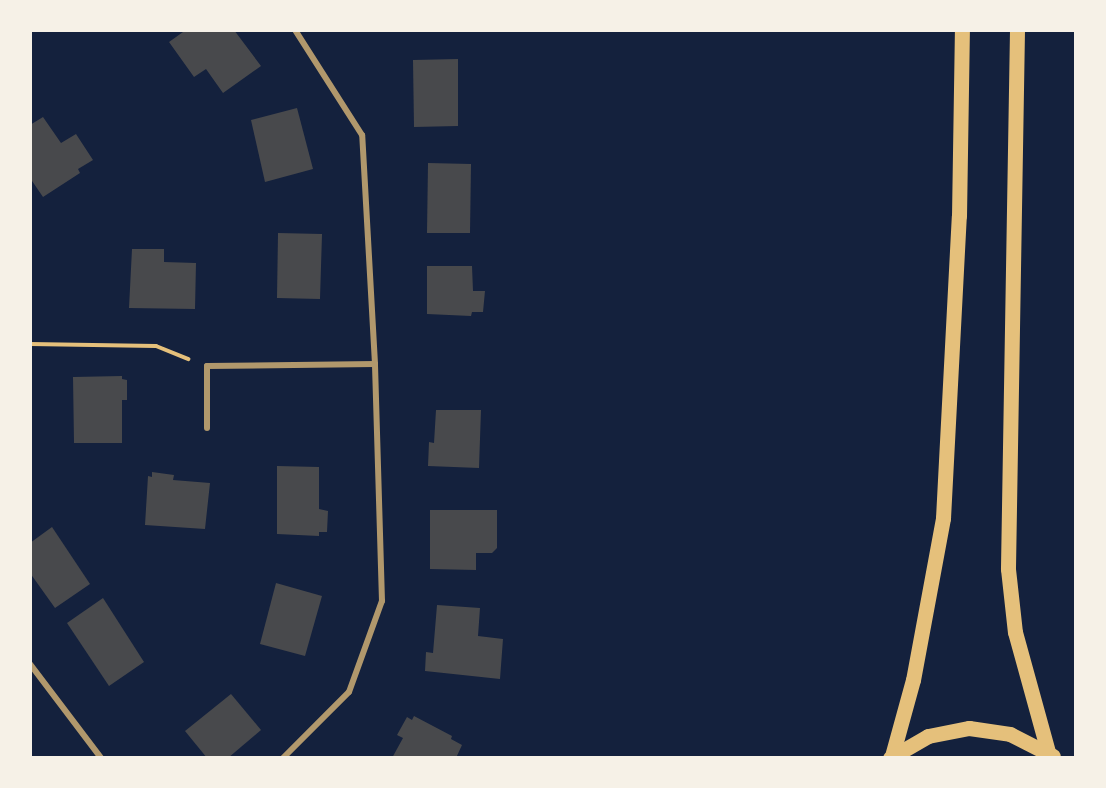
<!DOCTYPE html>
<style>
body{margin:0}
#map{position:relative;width:1106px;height:788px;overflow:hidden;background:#14213d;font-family:"Alegreya Sans",sans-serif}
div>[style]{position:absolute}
.building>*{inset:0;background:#48494c}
.path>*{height:4px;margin:-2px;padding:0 2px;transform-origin:2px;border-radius:2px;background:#e5c07b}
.minor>*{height:6px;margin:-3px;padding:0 3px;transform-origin:3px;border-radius:3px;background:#b1986c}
.primary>*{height:15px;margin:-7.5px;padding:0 7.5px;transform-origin:7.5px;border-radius:7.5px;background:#e5c07b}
span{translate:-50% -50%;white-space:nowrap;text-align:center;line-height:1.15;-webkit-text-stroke:6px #f6f1e7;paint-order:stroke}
.frame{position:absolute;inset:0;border:32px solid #f6f1e7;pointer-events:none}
</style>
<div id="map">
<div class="building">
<i style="clip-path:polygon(182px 30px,234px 30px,261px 66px,223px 93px,206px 69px,194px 77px,169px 42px,183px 32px)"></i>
<i style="clip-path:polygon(458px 59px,458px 126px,414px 127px,413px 60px)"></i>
<i style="clip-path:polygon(297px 108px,313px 169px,265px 182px,251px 120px)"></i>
<i style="clip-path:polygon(43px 117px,61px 143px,76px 134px,93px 160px,78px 169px,80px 173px,43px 197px,30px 178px,30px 125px)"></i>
<i style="clip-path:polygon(428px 163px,471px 164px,470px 233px,427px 233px)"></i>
<i style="clip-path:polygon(278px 233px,322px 234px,320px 299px,277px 298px)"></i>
<i style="clip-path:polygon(132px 249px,164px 249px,164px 262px,196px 263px,195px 309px,129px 308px)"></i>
<i style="clip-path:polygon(427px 266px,472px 266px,473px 291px,485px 291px,483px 312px,472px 312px,471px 316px,427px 314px)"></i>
<i style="clip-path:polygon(122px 376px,122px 379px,127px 380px,127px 400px,122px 400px,122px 443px,74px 443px,73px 377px)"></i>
<i style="clip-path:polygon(436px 410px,481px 410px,479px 468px,428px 466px,429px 442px,434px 443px)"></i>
<i style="clip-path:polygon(277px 466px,319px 467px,319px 509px,328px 511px,327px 532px,319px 532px,319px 536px,277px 534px)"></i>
<i style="clip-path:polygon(152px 472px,174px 475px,173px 480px,210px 483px,205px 529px,145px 525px,148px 476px,152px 477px)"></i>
<i style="clip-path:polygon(430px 510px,497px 510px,497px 548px,492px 553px,476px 553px,476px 570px,430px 569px)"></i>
<i style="clip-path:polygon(52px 527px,90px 584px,55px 608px,30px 573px,30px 543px)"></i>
<i style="clip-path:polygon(276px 583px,322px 596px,305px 656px,260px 644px)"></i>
<i style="clip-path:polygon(103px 598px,144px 662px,109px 686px,67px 623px)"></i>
<i style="clip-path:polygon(437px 605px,480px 608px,478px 636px,503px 639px,500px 679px,425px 671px,426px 652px,433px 653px)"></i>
<i style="clip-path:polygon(231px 694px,261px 730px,228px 758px,207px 758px,185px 731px)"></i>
<i style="clip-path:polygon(414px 716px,452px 736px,451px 739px,462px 745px,456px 758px,392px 758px,403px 738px,397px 735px,407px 717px,412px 720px)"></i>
</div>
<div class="path">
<i style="left:30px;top:344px;width:126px;rotate:0.9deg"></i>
<i style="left:156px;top:346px;width:35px;rotate:22deg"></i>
</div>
<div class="minor">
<i style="left:207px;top:428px;width:62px;rotate:-90deg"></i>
<i style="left:207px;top:366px;width:168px;rotate:-0.7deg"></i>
<i style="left:30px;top:664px;width:118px;rotate:52.9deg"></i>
<i style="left:283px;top:758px;width:93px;rotate:-45deg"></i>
<i style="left:349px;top:692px;width:97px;rotate:-70.1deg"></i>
<i style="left:382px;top:601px;width:237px;rotate:-91.7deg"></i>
<i style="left:375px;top:364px;width:229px;rotate:-93.2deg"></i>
<i style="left:362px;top:135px;width:125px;rotate:-122.5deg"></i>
</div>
<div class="primary">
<i style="left:1017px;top:30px;width:539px;rotate:90.96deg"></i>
<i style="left:1008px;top:569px;width:63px;rotate:83.7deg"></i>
<i style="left:1015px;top:632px;width:124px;rotate:74.6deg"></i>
<i style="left:892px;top:756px;width:79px;rotate:-74.6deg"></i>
<i style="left:913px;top:680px;width:165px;rotate:-79.5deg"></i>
<i style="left:943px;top:518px;width:302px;rotate:-87deg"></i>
<i style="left:959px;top:216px;width:186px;rotate:-89.1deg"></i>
<i style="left:890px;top:758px;width:44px;rotate:-30.1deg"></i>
<i style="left:928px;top:736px;width:42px;rotate:-11deg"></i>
<i style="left:969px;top:728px;width:41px;rotate:8.3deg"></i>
<i style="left:1010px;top:734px;width:48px;rotate:27.1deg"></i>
</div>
<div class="frame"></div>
</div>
